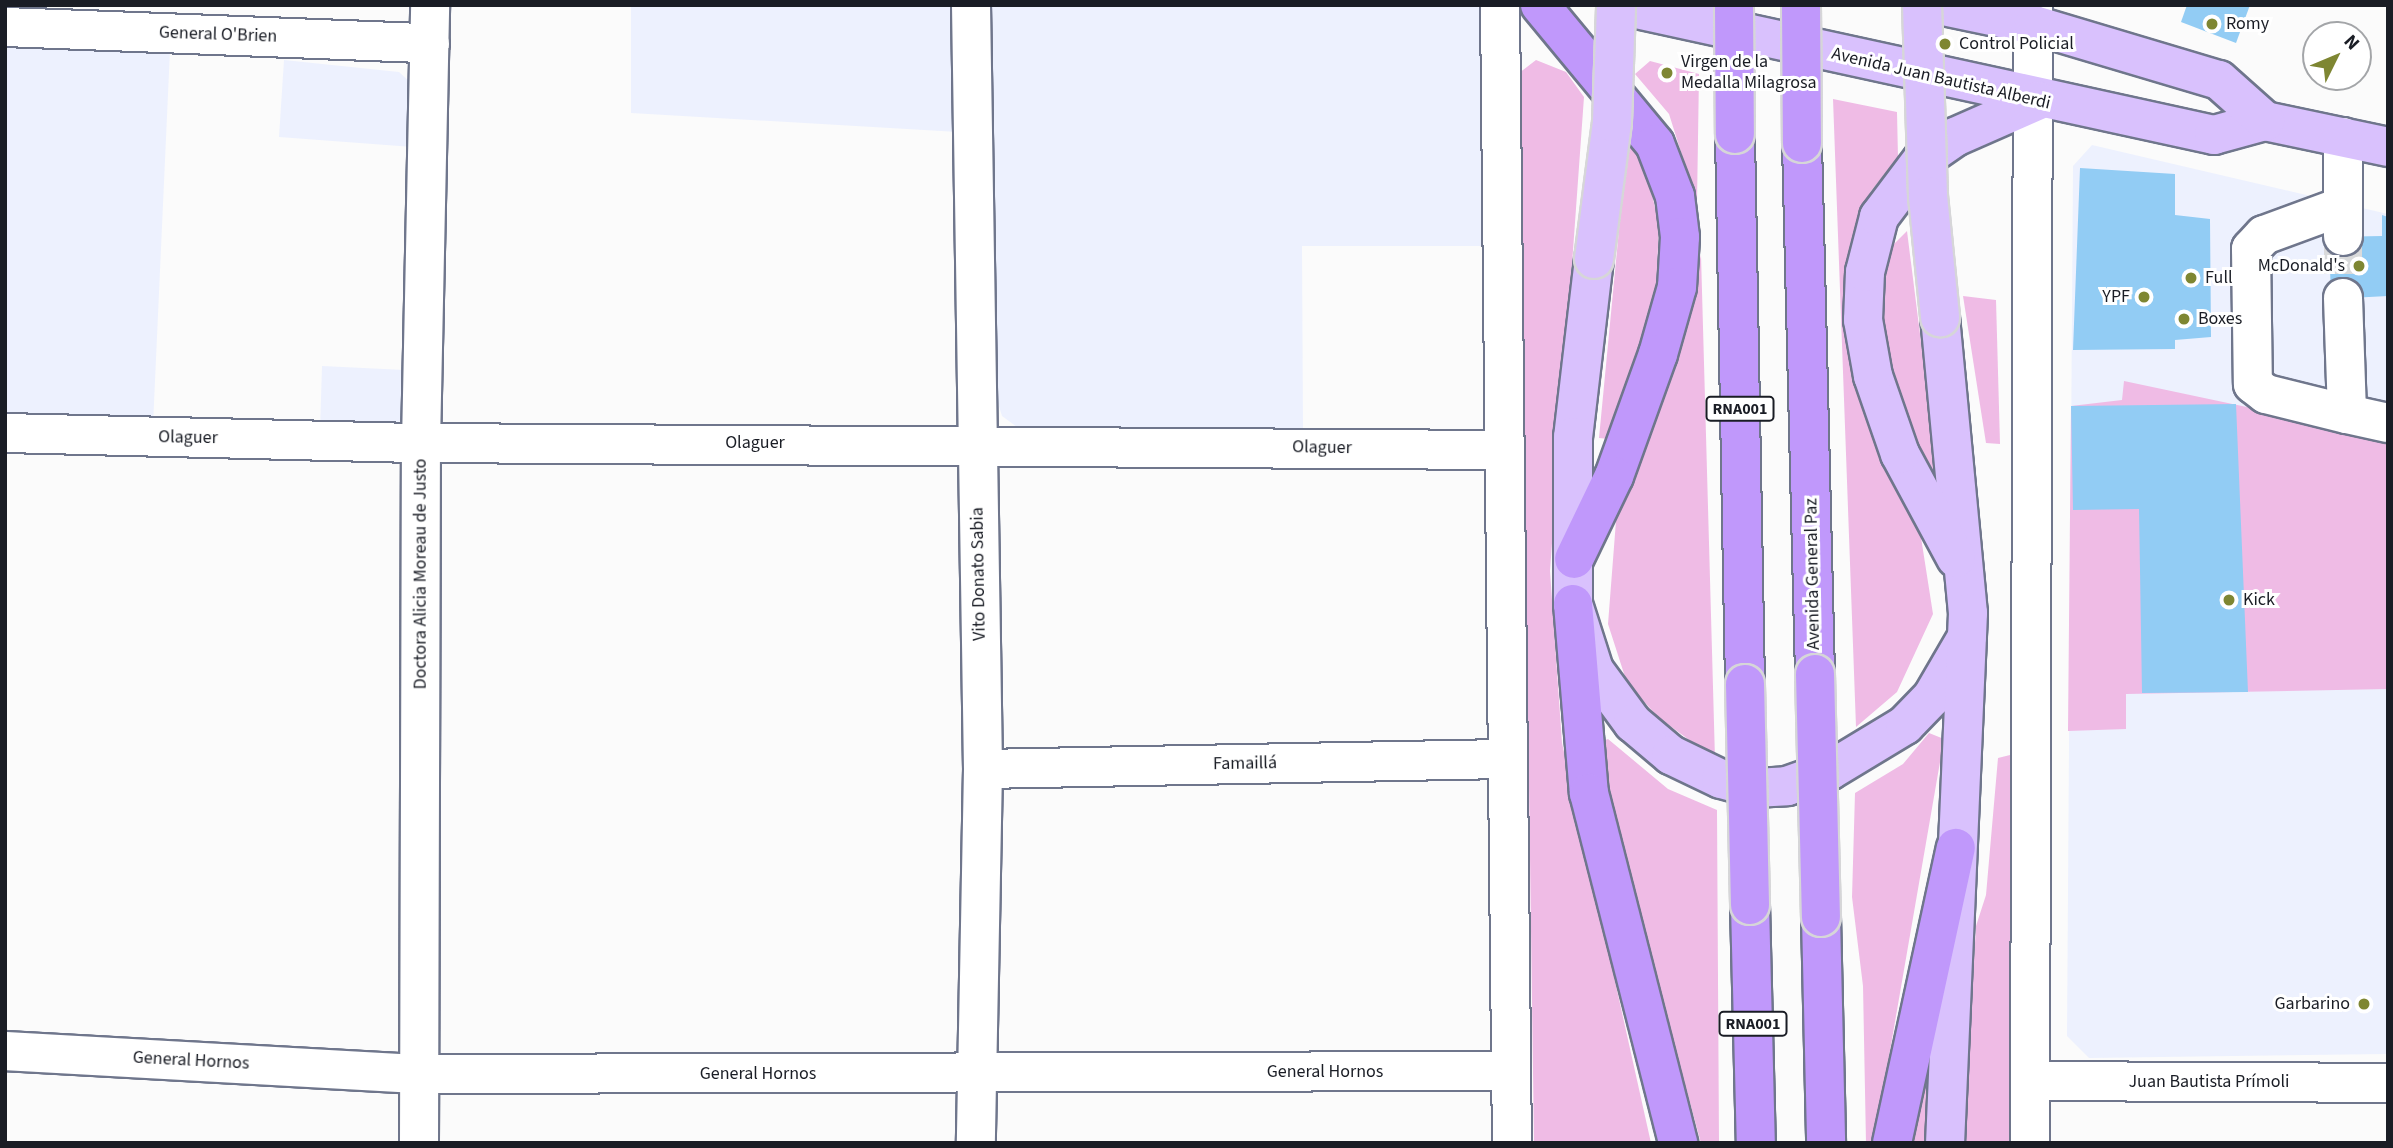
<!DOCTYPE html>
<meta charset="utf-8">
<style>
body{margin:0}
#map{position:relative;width:2393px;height:1148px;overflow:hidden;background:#fbfbfb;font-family:"Source Sans 3",sans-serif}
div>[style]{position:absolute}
.built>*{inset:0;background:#edf1fe}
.green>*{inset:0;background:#efbbe5}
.building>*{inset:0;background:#92ccf4}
.minor-tunnel>*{height:38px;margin-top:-19px;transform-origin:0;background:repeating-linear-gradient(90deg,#d9dadb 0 38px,transparent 0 57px)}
.roads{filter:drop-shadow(2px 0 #6f768c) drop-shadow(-2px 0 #6f768c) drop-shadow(0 2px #6f768c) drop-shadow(0 -2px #6f768c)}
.minor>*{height:38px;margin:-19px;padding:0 19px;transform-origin:19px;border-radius:19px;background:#fff}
.major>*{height:38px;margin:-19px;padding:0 19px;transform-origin:19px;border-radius:19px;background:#d9c1fd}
.highway>*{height:38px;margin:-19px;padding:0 19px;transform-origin:19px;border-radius:19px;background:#c098fb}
.bridges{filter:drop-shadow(2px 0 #d6d6d8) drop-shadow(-2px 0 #d6d6d8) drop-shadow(0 2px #d6d6d8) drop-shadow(0 -2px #d6d6d8)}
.major-bridge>*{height:38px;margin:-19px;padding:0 19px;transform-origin:19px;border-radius:19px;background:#d9c1fd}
.highway-bridge>*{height:38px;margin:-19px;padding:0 19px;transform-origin:19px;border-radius:19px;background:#c098fb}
.dots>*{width:19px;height:19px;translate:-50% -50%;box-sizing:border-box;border:4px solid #fff;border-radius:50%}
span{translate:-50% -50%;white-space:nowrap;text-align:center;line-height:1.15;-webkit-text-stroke:6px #fff;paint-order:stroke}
.shield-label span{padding:2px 5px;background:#fff;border:2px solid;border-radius:5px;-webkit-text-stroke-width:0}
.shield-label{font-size:16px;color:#1a1d25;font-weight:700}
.poi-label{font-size:18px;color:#1a1d25}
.left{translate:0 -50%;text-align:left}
.right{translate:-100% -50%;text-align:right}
.street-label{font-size:18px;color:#1a1d25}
.frame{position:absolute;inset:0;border:7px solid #1a1d25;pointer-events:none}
.north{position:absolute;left:2302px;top:21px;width:70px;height:70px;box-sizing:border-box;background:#fff;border:2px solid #a3a5a8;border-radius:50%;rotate:47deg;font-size:19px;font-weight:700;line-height:28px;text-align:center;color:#1a1d25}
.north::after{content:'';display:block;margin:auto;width:24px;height:32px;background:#7e8632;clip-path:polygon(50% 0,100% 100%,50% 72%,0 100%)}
</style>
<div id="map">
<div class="built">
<i style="clip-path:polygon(631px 5px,957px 5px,958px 132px,631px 113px)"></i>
<i style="clip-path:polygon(988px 5px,1478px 5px,1484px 28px,1485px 246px,1302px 246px,1303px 429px,1024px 432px,1002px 416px,998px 403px)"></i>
<i style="clip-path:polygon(5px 41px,170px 50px,153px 425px,5px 415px)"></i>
<i style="clip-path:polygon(284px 60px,399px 72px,410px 82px,413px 147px,279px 137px)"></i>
<i style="clip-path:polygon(2092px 145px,2388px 214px,2388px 1054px,2089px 1058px,2067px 1036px,2073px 166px)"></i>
<i style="clip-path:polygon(322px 366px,405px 370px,401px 420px,392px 428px,320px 430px)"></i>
</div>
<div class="green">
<i style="clip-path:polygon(1536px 60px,1566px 72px,1584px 97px,1550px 571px,1562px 743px,1651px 1143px,1534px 1143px,1519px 73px)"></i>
<i style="clip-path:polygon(1650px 61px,1699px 74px,1697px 203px,1669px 114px,1635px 74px)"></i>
<i style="clip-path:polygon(1833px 99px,1897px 112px,1898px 158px,1871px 191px,1850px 244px,1847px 309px,1884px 451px,1920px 531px,1933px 614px,1897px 692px,1856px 727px)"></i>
<i style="clip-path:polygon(1628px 136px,1644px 159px,1659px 225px,1656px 291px,1609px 439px,1599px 438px)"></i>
<i style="clip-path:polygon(1907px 231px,1937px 469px,1928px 470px,1891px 382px,1883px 323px,1886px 267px,1892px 246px)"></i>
<i style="clip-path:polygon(1701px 255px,1715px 759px,1658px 717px,1627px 683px,1608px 624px,1616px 521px,1677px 353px)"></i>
<i style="clip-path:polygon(1963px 296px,1996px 300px,2000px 444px,1986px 443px)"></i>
<i style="clip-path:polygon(2124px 381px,2388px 437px,2388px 689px,2126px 694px,2126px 729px,2068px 731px,2071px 406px,2122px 400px)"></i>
<i style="clip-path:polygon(1929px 733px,1944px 739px,1874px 1143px,1866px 1143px,1863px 986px,1852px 897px,1855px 793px,1903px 764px)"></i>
<i style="clip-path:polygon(1608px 739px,1668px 789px,1717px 810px,1719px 1143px,1701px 1143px,1628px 876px,1600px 742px)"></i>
<i style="clip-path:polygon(2010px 755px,2011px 1143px,1963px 1143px,1976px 926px,1986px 895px,1998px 758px)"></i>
<i style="clip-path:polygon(1931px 1038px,1924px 1143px,1910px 1143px)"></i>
</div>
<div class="building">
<i style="clip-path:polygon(2187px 5px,2250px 5px,2236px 43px,2181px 22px)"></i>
<i style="clip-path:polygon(2080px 168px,2175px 174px,2175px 215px,2210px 219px,2211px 337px,2175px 340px,2175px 349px,2073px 350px)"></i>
<i style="clip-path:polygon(2382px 215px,2388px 217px,2388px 296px,2331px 299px,2329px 237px,2382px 236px)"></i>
<i style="clip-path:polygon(2236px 404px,2248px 692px,2142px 693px,2139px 509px,2073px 510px,2071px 406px)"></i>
</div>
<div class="minor-tunnel">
<i style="left:2343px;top:236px;width:62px;rotate:90deg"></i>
</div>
<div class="roads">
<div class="minor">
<i style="left:971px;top:5px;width:764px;rotate:89.1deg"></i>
<i style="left:983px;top:769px;width:374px;rotate:91.1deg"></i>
<i style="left:1500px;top:5px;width:1138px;rotate:89.4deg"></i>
<i style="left:5px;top:27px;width:425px;rotate:2.2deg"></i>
<i style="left:2343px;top:206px;width:84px;rotate:159.8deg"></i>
<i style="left:2264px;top:235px;width:19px;rotate:133deg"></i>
<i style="left:2251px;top:249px;width:135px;rotate:89.2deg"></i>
<i style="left:2253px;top:384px;width:16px;rotate:38deg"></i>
<i style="left:2266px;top:394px;width:83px;rotate:13.9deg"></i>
<i style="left:2343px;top:236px;width:99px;rotate:-90deg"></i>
<i style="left:2343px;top:298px;width:116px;rotate:88deg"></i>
<i style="left:2347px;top:414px;width:42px;rotate:12.4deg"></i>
<i style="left:5px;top:433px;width:416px;rotate:1.4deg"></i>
<i style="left:421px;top:443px;width:1083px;rotate:0.37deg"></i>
<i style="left:983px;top:769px;width:523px;rotate:-1.1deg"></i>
<i style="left:5px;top:1051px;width:416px;rotate:3.2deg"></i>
<i style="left:420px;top:1074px;width:1091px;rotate:-0.16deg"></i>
<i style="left:2030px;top:1081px;width:358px;rotate:0.3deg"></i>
<i style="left:419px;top:1143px;width:700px;rotate:-89.84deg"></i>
<i style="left:421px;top:443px;width:438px;rotate:-88.8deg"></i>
<i style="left:2030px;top:1143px;width:1138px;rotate:-89.85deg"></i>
</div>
<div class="major">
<i style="left:1618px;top:5px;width:610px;rotate:12.3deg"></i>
<i style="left:2214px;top:135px;width:53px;rotate:-15.4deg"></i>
<i style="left:2265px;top:121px;width:126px;rotate:11.9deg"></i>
<i style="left:1938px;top:5px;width:98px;rotate:11.8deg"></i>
<i style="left:2034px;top:25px;width:193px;rotate:16.6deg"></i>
<i style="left:2219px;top:80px;width:62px;rotate:41.7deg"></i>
<i style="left:1594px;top:259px;width:179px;rotate:96.7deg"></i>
<i style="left:1573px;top:437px;width:167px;rotate:90deg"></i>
<i style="left:1573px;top:604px;width:69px;rotate:72.3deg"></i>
<i style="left:1594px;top:670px;width:66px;rotate:53.7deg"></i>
<i style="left:1633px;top:723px;width:50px;rotate:40.1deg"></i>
<i style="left:1671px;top:755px;width:55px;rotate:25.6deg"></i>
<i style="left:1721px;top:779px;width:34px;rotate:15deg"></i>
<i style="left:1754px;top:788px;width:33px;rotate:-3deg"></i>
<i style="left:1787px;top:786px;width:45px;rotate:-19.7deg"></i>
<i style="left:1829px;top:771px;width:89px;rotate:-31.2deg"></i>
<i style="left:1905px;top:725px;width:39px;rotate:-46deg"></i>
<i style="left:1932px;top:697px;width:69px;rotate:-59.7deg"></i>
<i style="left:1940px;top:317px;width:297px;rotate:84.6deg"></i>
<i style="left:1968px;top:613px;width:530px;rotate:92.48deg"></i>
<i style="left:1956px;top:558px;width:118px;rotate:-118.3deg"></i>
<i style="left:1900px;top:454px;width:83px;rotate:-109.1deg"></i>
<i style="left:1873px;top:376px;width:57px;rotate:-100.1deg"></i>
<i style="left:1863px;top:320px;width:48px;rotate:-87.6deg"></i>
<i style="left:1865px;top:272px;width:57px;rotate:-75.7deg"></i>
<i style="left:1879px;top:217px;width:71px;rotate:-53deg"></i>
<i style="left:1922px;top:160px;width:40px;rotate:-34.9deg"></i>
<i style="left:1955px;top:137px;width:90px;rotate:-23.7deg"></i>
</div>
<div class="highway">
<i style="left:1540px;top:5px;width:180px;rotate:50.4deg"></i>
<i style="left:1655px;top:144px;width:56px;rotate:69deg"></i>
<i style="left:1675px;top:196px;width:41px;rotate:83deg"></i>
<i style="left:1680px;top:237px;width:50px;rotate:93.4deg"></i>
<i style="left:1677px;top:287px;width:70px;rotate:105.8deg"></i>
<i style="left:1658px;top:354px;width:130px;rotate:109.8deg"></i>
<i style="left:1614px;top:476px;width:92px;rotate:115.7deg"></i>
<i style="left:1735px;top:134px;width:550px;rotate:88.96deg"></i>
<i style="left:1802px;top:143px;width:531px;rotate:88.6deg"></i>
<i style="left:1573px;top:604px;width:190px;rotate:85.2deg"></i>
<i style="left:1589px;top:793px;width:361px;rotate:75.7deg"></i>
<i style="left:1750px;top:905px;width:238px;rotate:88.6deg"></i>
<i style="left:1821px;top:917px;width:226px;rotate:88.7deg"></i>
<i style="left:1892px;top:1143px;width:302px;rotate:-77.8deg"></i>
</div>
</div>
<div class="bridges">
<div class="major-bridge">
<i style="left:1922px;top:5px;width:191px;rotate:88.2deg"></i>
<i style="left:1928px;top:196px;width:122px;rotate:84.3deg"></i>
<i style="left:1594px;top:259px;width:138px;rotate:-82.5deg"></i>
<i style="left:1612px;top:122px;width:117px;rotate:-88deg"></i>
</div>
<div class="highway-bridge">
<i style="left:1734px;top:5px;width:129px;rotate:89.6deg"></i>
<i style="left:1801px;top:5px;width:138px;rotate:89.6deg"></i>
<i style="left:1815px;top:674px;width:243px;rotate:88.6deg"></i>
<i style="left:1745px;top:684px;width:221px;rotate:88.7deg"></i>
</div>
</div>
<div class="dots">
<i style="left:2212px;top:24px;background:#7e8632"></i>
<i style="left:1945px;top:44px;background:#7e8632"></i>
<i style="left:1667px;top:73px;background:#7e8632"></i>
<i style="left:2359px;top:266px;background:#7e8632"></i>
<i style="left:2191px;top:278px;background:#7e8632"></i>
<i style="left:2144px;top:297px;background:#7e8632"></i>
<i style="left:2184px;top:319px;background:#7e8632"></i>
<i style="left:2229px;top:600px;background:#7e8632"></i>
<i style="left:2364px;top:1004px;background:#7e8632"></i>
</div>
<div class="shield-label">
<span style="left:1740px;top:409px">RNA001</span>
<span style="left:1753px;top:1024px">RNA001</span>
</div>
<div class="poi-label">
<span class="left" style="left:2226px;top:24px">Romy</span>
<span class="left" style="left:1959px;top:44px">Control Policial</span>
<span class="left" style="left:1681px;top:73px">Virgen de la<br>Medalla Milagrosa</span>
<span class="right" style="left:2345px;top:266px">McDonald's</span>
<span class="left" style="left:2205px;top:278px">Full</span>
<span class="right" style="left:2130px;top:297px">YPF</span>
<span class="left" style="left:2198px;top:319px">Boxes</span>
<span class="left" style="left:2243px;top:600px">Kick</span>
<span class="right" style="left:2350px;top:1004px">Garbarino</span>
</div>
<div class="street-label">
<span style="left:218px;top:35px;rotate:2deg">General O'Brien</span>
<span style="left:1941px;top:79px;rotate:13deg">Avenida Juan Bautista Alberdi</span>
<span style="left:188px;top:438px;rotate:1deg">Olaguer</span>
<span style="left:755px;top:443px">Olaguer</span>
<span style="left:1322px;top:448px;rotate:1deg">Olaguer</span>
<span style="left:421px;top:574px;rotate:-90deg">Doctora Alicia Moreau de Justo</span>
<span style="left:979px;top:574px;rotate:-91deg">Vito Donato Sabia</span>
<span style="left:1813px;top:574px;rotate:-91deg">Avenida General Paz</span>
<span style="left:1245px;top:764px;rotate:-1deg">Famaillá</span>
<span style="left:191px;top:1061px;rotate:3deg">General Hornos</span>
<span style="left:1325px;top:1072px">General Hornos</span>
<span style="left:758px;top:1074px">General Hornos</span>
<span style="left:2209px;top:1082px">Juan Bautista Prímoli</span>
</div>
<div class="frame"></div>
<div class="north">N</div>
</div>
